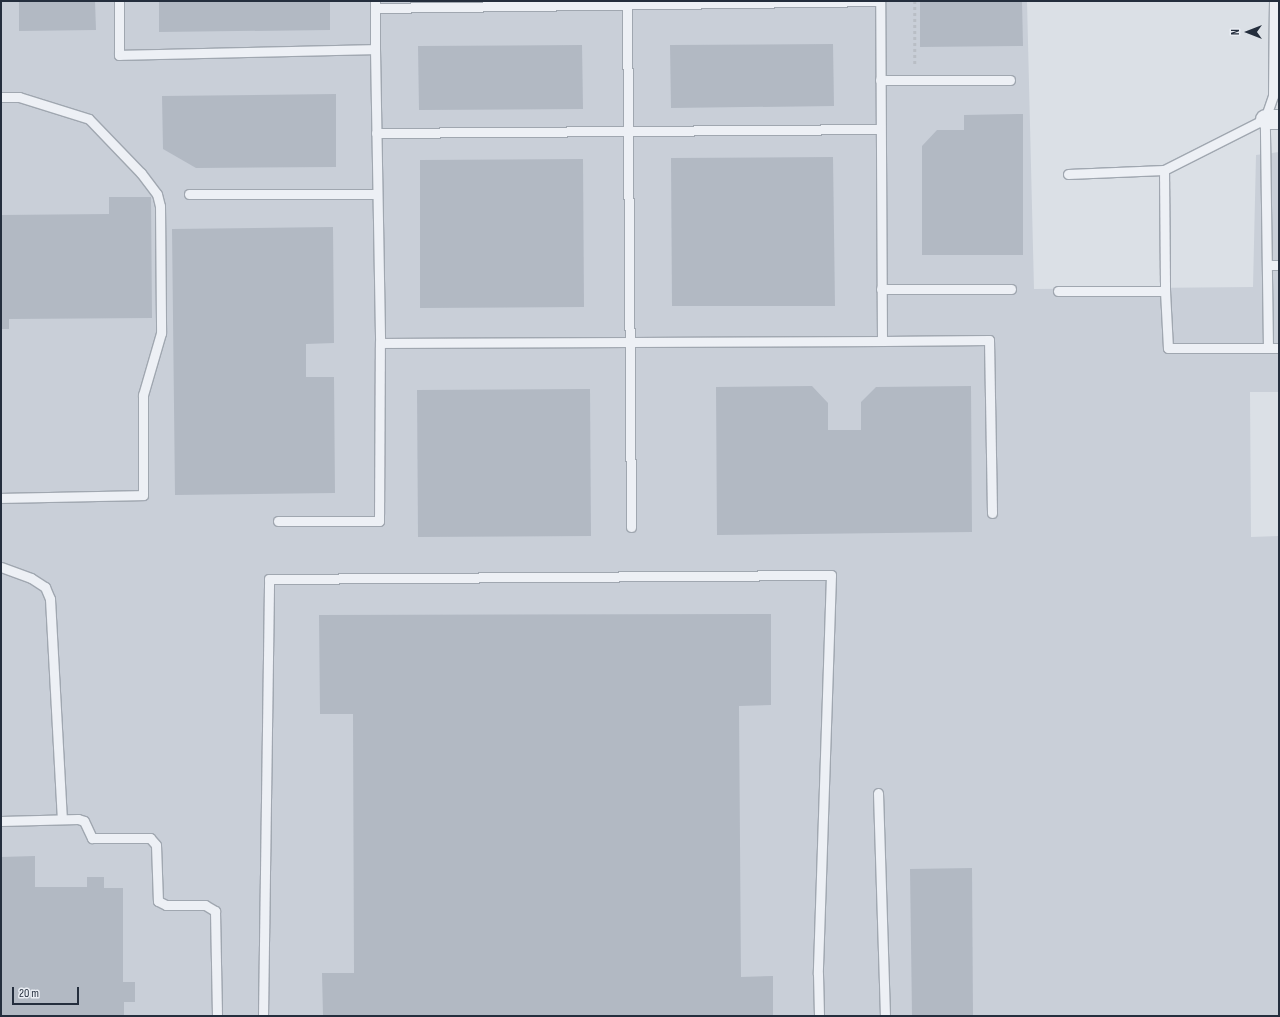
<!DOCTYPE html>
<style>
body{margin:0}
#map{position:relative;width:1280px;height:1017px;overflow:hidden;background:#dbe0e6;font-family:"Sofia Sans Condensed",sans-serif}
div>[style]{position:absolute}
.built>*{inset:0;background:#c9cfd8}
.building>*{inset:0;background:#b2b9c3}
.path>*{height:2.5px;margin-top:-1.25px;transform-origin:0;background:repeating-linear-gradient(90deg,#b9bec5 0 3px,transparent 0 6px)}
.roads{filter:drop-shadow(1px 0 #a0a7b0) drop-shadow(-1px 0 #a0a7b0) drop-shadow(0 1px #a0a7b0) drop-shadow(0 -1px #a0a7b0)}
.lane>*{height:9px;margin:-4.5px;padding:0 4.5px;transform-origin:4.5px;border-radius:4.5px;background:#edf0f5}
.street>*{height:19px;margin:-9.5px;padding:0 9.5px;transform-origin:9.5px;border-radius:9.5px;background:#edf0f5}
span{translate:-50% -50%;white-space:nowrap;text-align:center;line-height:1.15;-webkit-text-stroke:3px #eaeef4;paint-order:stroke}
.frame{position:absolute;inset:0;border:2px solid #242e3d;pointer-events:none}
.north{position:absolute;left:1228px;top:12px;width:40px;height:40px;-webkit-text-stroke:3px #eaeef4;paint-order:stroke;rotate:270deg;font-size:11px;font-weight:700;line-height:16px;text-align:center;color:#242e3d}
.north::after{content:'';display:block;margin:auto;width:14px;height:18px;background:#242e3d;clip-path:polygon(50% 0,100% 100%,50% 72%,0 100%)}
.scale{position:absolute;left:12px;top:987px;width:67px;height:18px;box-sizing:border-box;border:2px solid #242e3d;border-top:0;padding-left:5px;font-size:12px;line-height:14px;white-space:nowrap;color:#242e3d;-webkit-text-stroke:3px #eaeef4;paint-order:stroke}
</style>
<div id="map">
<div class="built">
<i style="clip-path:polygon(1px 1px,1027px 1px,1034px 289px,1253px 287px,1256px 155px,1279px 152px,1279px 392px,1250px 392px,1251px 537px,1279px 536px,1279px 1016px,1px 1016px)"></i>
</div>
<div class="building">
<i style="clip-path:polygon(19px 1px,95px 1px,96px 30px,19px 31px)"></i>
<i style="clip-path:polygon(159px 1px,330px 1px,330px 30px,159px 32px)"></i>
<i style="clip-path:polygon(920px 1px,1022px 1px,1023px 46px,920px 47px)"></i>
<i style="clip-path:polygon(833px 44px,834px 106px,671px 108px,670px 45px)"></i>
<i style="clip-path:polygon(582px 45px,583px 109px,419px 110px,418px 46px)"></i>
<i style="clip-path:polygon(336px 94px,336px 167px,196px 168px,163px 149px,162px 96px)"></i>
<i style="clip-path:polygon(1023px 114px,1023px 255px,922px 255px,922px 146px,937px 130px,964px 130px,964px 115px)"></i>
<i style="clip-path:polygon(833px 157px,835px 306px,672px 306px,671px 158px)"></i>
<i style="clip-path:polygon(583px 159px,584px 307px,420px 308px,420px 160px)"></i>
<i style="clip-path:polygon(109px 197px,151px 197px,152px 318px,9px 319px,9px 329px,1px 329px,1px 215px,109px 214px)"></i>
<i style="clip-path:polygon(333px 227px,334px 343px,306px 344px,306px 377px,334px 377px,335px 493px,175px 495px,172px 229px)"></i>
<i style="clip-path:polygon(812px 386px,828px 403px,828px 430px,861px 430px,861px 402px,876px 387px,971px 386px,972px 532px,717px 535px,716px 387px)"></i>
<i style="clip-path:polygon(590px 389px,591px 536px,418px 537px,417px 390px)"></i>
<i style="clip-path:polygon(771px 614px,771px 705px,739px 706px,741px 977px,773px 976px,773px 1016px,323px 1016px,322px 973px,354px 973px,353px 714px,320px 714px,319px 615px)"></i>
<i style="clip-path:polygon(35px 856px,35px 887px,87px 887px,87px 877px,104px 877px,104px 888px,123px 888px,123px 982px,135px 982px,135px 1002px,124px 1002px,124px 1016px,1px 1016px,1px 857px)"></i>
<i style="clip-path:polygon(972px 868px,973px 1016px,912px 1016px,910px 869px)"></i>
</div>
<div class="path">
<i style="left:915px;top:1px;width:63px;rotate:90deg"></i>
</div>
<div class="roads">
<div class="lane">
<i style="left:119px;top:1px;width:54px;rotate:90deg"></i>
<i style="left:119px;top:55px;width:256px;rotate:-1.3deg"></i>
<i style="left:375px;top:49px;width:48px;rotate:-90deg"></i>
<i style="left:627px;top:1px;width:526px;rotate:89.56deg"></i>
<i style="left:375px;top:8px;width:505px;rotate:-0.79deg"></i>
<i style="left:375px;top:49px;width:294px;rotate:89deg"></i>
<i style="left:380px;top:343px;width:502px;rotate:-0.23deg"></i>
<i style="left:882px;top:341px;width:340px;rotate:-90.3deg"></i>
<i style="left:880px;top:80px;width:130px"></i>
<i style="left:1px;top:97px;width:18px"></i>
<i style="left:19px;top:97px;width:73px;rotate:17.4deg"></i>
<i style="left:89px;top:119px;width:75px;rotate:46.1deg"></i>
<i style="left:141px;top:173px;width:26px;rotate:53deg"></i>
<i style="left:157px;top:194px;width:12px;rotate:76deg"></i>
<i style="left:160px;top:206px;width:127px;rotate:89.5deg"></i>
<i style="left:161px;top:333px;width:65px;rotate:106.2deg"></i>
<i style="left:143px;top:395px;width:100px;rotate:90deg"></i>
<i style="left:143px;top:495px;width:142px;rotate:178.8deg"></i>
<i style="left:376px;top:133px;width:504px;rotate:-0.45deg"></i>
<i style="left:1164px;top:170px;width:113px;rotate:-26.8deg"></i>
<i style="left:1068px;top:174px;width:96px;rotate:-2.4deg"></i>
<i style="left:1164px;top:170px;width:121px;rotate:89.5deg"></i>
<i style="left:189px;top:194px;width:188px"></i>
<i style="left:1267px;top:265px;width:12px"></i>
<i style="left:881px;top:289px;width:130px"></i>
<i style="left:1058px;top:291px;width:107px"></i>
<i style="left:1165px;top:291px;width:57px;rotate:87deg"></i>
<i style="left:1168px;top:348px;width:100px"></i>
<i style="left:1268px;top:348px;width:229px;rotate:-90.8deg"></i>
<i style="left:1265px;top:119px;width:24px;rotate:-71deg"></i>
<i style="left:1273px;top:96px;width:95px;rotate:-89.4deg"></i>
<i style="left:882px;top:341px;width:107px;rotate:-0.5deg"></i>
<i style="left:989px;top:340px;width:173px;rotate:89deg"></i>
<i style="left:1268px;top:348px;width:11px"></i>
<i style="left:278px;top:521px;width:101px"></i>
<i style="left:379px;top:521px;width:178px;rotate:-89.7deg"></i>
<i style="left:1px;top:567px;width:32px;rotate:20deg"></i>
<i style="left:31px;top:578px;width:17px;rotate:33deg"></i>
<i style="left:45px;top:587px;width:13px;rotate:67deg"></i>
<i style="left:50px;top:599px;width:220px;rotate:86.9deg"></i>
<i style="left:878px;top:793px;width:223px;rotate:88.2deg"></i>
<i style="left:1px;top:821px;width:77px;rotate:-1.5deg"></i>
<i style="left:78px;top:819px;width:6px;rotate:18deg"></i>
<i style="left:84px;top:821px;width:19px;rotate:65deg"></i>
<i style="left:92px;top:838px;width:58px"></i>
<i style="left:150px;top:838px;width:9px;rotate:49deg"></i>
<i style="left:156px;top:845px;width:56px;rotate:88deg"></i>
<i style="left:158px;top:901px;width:9px;rotate:27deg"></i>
<i style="left:166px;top:905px;width:39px"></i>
<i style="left:205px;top:905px;width:12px;rotate:31deg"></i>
<i style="left:215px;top:911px;width:105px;rotate:88.9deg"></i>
<i style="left:263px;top:1016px;width:437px;rotate:-89.2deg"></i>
<i style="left:269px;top:579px;width:562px;rotate:-0.41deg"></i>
<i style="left:831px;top:575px;width:399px;rotate:91.9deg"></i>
<i style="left:818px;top:974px;width:42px;rotate:88.6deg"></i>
</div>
<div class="street">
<i style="left:1265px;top:119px;width:14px"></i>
</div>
</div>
<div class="frame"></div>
<div class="north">N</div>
<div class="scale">20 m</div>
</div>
